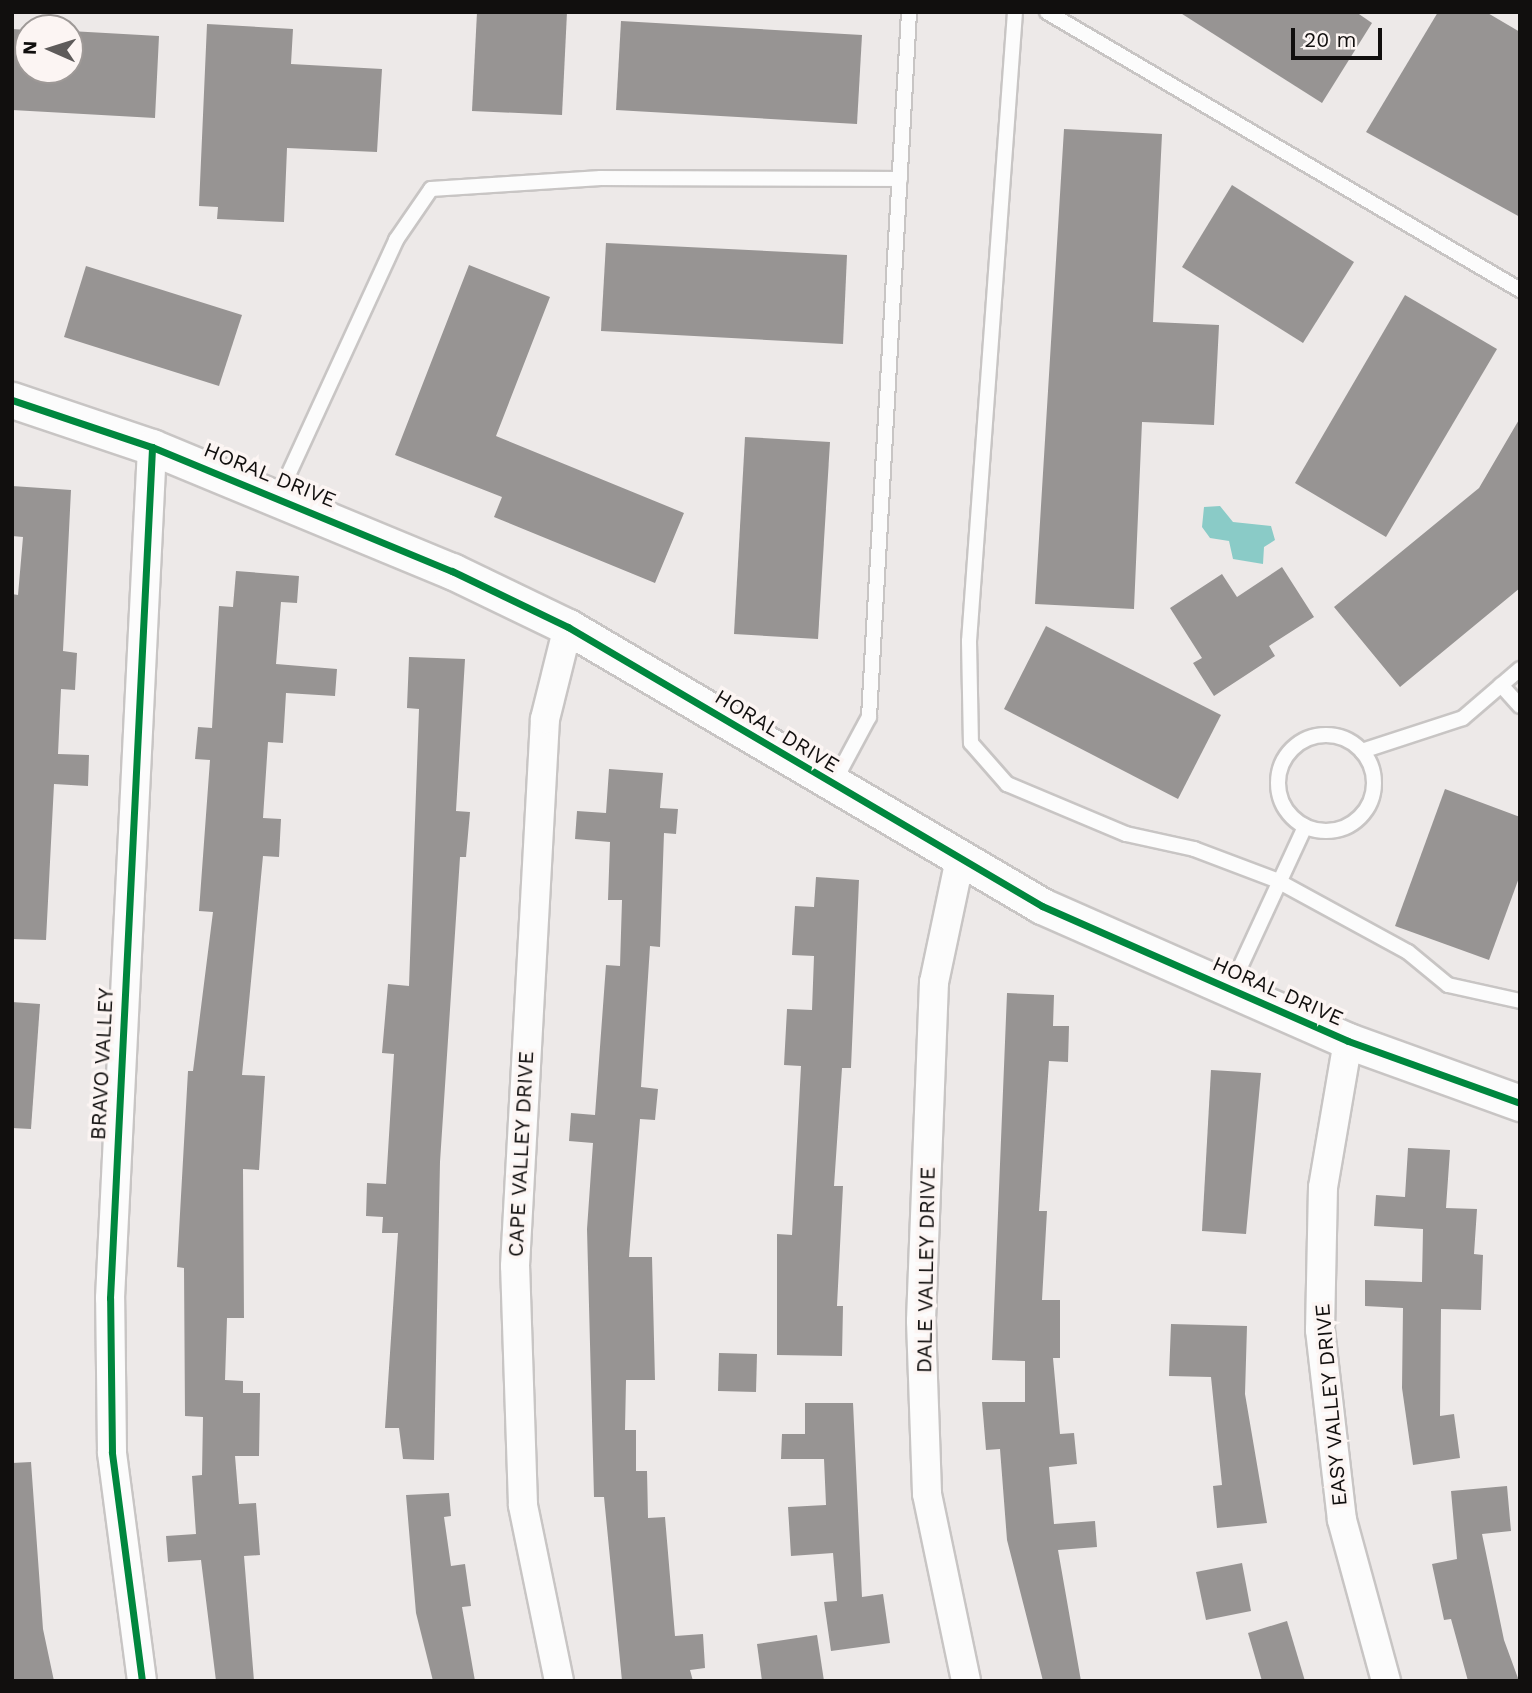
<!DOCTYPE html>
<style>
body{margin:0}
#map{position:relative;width:1532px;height:1693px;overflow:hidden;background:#ede9e8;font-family:"Work Sans",sans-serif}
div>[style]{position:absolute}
.water>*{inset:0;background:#8acbc7}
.building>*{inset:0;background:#979493}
.roads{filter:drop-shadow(2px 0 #c8c5c4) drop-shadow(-2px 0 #c8c5c4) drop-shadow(0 2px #c8c5c4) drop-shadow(0 -2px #c8c5c4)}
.service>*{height:14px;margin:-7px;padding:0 7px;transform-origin:7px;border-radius:7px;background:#fcfcfc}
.service>.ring{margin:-7px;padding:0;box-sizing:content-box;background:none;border:14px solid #fcfcfc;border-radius:50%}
.minor>*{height:28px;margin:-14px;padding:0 14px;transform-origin:14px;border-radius:14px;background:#fcfcfc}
.tertiary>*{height:35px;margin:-17.5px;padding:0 17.5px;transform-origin:17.5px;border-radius:17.5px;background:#fcfcfc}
.cycleway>*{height:7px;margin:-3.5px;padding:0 3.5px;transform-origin:3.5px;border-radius:3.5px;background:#00873e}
span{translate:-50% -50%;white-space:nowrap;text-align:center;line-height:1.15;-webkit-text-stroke:7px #fcf5f3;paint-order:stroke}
.street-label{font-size:21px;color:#110f0e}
.frame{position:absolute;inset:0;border:14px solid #110f0e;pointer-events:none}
.north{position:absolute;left:14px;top:14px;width:70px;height:70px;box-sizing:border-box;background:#fcf5f3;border:2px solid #9e9997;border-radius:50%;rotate:273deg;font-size:19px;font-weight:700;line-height:28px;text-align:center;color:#110f0e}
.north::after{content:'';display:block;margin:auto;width:24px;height:32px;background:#5e5b5a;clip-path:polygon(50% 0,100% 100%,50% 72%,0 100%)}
.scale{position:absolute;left:1291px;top:28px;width:91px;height:32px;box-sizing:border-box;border:4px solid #110f0e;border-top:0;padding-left:9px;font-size:21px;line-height:24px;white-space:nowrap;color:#110f0e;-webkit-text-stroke:5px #fcf5f3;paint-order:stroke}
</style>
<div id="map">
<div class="water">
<i style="clip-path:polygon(1220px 506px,1233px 522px,1271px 526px,1275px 540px,1264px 547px,1263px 564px,1233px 559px,1229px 541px,1210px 538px,1202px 527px,1204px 507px)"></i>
</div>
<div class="building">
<i style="clip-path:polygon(477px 12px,567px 12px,562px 115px,472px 111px)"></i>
<i style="clip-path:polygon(1179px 12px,1356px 12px,1372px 23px,1322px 103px)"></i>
<i style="clip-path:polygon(1438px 12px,1486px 12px,1520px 32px,1520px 217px,1366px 132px)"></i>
<i style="clip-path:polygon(621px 21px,862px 35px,857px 124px,616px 110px)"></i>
<i style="clip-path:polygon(207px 24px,293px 29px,291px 64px,382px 69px,377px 152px,287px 148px,284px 222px,217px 219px,218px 207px,199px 206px)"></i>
<i style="clip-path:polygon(12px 29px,28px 30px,28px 70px,70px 70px,70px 31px,159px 36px,155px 118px,12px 110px)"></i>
<i style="clip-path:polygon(1064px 129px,1162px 134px,1153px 322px,1219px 325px,1214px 425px,1142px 422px,1134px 609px,1035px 604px)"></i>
<i style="clip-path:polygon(1232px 185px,1354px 262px,1303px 343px,1182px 267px)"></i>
<i style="clip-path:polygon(606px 243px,847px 255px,843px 344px,601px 331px)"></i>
<i style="clip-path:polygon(469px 265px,550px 297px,496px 436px,684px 513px,655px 583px,494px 517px,502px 497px,395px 455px)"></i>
<i style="clip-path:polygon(86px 266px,242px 315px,219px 386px,64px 337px)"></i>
<i style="clip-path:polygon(1405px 295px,1497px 349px,1386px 537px,1295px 483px)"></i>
<i style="clip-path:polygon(1520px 418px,1520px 588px,1400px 687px,1334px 607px,1479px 488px)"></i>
<i style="clip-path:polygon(745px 437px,830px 442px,818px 639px,734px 634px)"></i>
<i style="clip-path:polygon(12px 486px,71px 490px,63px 651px,77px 653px,75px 690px,61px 689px,58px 754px,89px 755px,88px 786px,54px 784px,46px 940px,12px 939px,12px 594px,18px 595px,23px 537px,12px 536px)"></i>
<i style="clip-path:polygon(1282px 567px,1314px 617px,1269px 646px,1275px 656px,1214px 696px,1193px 663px,1202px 658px,1170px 608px,1222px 574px,1237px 597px)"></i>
<i style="clip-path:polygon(236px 571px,299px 576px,297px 603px,281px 602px,276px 664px,337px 669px,335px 696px,286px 693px,283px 743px,268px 742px,263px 818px,281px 819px,279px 857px,263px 856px,242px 1075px,265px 1076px,259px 1170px,243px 1169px,244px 1318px,227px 1318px,225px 1380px,243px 1381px,243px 1393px,260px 1393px,259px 1456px,235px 1456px,239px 1504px,256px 1503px,260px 1555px,244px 1556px,254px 1681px,216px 1681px,201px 1560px,168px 1562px,166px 1536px,196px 1534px,192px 1476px,202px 1475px,203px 1417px,185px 1416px,184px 1268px,177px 1267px,188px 1071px,193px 1071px,213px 912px,199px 911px,210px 760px,195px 759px,198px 727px,212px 728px,219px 606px,233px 607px)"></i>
<i style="clip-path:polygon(1046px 626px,1221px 715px,1178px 799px,1004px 709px)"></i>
<i style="clip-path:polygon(409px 657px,465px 659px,456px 811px,470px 812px,466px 857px,460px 857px,440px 1162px,434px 1460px,403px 1459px,399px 1428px,385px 1428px,398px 1233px,382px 1233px,383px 1217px,366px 1216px,367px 1183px,386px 1184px,394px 1054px,382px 1053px,388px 984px,409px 986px,419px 709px,407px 708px)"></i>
<i style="clip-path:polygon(609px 769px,663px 773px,660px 808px,678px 809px,676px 834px,664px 833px,660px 947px,650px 946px,641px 1087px,658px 1089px,655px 1120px,640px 1119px,629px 1257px,652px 1257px,655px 1380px,626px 1380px,625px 1430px,636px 1430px,636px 1471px,647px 1471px,648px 1518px,665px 1517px,675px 1636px,703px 1634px,705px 1668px,690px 1670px,693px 1681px,622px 1681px,604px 1497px,594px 1497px,587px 1229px,593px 1143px,569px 1141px,571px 1113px,595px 1115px,606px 965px,620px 966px,622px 900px,608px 900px,610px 842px,575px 839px,577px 811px,606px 813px)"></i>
<i style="clip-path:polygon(1445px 789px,1520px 817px,1520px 875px,1489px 960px,1395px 926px)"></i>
<i style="clip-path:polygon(816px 877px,859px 880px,851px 1068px,842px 1068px,834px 1186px,843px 1186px,837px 1306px,843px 1306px,842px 1356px,777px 1355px,777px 1234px,792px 1235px,801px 1066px,784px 1065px,787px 1009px,812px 1010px,814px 956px,792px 955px,795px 906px,814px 907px)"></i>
<i style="clip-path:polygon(1007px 993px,1054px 995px,1053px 1026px,1069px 1026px,1068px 1062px,1049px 1061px,1039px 1211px,1047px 1211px,1042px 1300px,1060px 1300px,1060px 1358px,1053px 1358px,1060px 1434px,1074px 1433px,1077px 1464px,1049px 1467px,1054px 1524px,1095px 1521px,1097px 1547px,1058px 1550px,1081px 1681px,1043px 1681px,1007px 1540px,1000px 1449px,986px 1450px,982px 1402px,1025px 1402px,1025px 1361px,992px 1360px)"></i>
<i style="clip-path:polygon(12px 1002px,40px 1004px,31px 1129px,12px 1128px)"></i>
<i style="clip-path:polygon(1211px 1070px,1261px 1073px,1246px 1234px,1202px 1231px)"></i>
<i style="clip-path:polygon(1408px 1148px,1450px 1150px,1446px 1208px,1477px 1209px,1474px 1254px,1483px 1255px,1481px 1310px,1441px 1309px,1440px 1416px,1454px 1414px,1460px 1458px,1413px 1465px,1402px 1388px,1403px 1308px,1365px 1306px,1365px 1280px,1422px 1282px,1423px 1229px,1374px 1226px,1376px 1195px,1405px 1197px)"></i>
<i style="clip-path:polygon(1171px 1324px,1247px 1326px,1245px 1394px,1267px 1523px,1217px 1528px,1213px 1486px,1222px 1485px,1211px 1377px,1169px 1376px)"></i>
<i style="clip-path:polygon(719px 1353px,757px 1354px,756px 1392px,718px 1391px)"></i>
<i style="clip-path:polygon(805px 1403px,853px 1403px,862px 1597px,883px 1594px,890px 1643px,831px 1651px,824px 1602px,837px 1601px,833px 1553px,791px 1556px,788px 1507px,826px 1505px,824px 1459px,781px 1459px,782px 1434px,805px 1434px)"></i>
<i style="clip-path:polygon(31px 1462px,43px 1629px,54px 1681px,12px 1681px,12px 1463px)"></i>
<i style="clip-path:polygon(1507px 1486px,1511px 1531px,1482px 1534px,1504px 1640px,1519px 1681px,1468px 1681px,1451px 1619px,1444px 1620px,1432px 1564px,1457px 1559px,1451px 1491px)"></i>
<i style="clip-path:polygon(449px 1493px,451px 1516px,444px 1517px,451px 1566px,465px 1564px,471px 1606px,462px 1607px,475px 1681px,433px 1681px,416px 1613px,406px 1495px)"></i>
<i style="clip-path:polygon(1242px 1563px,1251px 1611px,1206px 1620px,1196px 1572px)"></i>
<i style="clip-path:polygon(1287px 1621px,1305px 1681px,1262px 1681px,1248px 1633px)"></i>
<i style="clip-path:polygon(817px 1635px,824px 1681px,762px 1681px,757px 1644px)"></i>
</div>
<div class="roads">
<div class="service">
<i style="left:1015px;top:12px;width:631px;rotate:94.18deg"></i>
<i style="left:969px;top:641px;width:102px;rotate:88.9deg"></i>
<i style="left:971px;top:743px;width:55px;rotate:48.7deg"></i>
<i style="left:1007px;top:784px;width:129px;rotate:22.8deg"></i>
<i style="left:1126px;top:834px;width:70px;rotate:12.4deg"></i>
<i style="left:1194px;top:849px;width:88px;rotate:20.7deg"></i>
<i style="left:1276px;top:880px;width:150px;rotate:28.6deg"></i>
<i style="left:1408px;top:952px;width:52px;rotate:39.5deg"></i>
<i style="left:1448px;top:985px;width:74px;rotate:12.5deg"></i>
<i style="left:1047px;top:12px;width:549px;rotate:30.44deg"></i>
<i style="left:278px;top:497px;width:283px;rotate:-65.3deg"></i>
<i style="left:396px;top:240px;width:62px;rotate:-55.5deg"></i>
<i style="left:431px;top:189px;width:170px;rotate:-3.7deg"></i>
<i style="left:601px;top:178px;width:299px;rotate:0.2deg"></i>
<i style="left:1501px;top:685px;width:28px;rotate:48deg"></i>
<i class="ring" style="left:1278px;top:735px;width:82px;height:82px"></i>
<i style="left:1362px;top:751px;width:106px;rotate:-18.1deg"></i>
<i style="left:1463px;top:718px;width:75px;rotate:-40.7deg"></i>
<i style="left:833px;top:784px;width:76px;rotate:-61.8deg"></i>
<i style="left:869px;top:717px;width:706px;rotate:-86.75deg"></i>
<i style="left:1230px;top:989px;width:179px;rotate:-65.2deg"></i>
</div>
<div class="minor">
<i style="left:960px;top:859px;width:126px;rotate:101.9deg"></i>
<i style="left:934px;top:982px;width:339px;rotate:92.2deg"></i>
<i style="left:921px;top:1321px;width:173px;rotate:88deg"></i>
<i style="left:927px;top:1494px;width:191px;rotate:78.2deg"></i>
<i style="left:1348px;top:1041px;width:148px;rotate:99.7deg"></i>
<i style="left:1323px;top:1187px;width:143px;rotate:91.2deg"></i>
<i style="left:1320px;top:1330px;width:191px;rotate:83.4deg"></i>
<i style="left:1342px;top:1520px;width:167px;rotate:74.7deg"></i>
<i style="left:142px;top:1681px;width:231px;rotate:-97.5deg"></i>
<i style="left:112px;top:1452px;width:154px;rotate:-90.7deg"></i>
<i style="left:110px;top:1298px;width:852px;rotate:-87.17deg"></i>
<i style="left:559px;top:1681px;width:180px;rotate:-101.6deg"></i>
<i style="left:523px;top:1505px;width:239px;rotate:-91.9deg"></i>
<i style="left:515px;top:1266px;width:548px;rotate:-86.86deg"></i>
<i style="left:545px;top:719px;width:95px;rotate:-76deg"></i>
</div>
<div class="tertiary">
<i style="left:12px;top:400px;width:148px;rotate:18.6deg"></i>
<i style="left:152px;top:447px;width:325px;rotate:22.5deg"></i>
<i style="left:452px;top:571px;width:129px;rotate:25.8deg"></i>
<i style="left:568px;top:627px;width:550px;rotate:30.48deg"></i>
<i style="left:1042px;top:906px;width:334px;rotate:23.8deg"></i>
<i style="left:1348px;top:1041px;width:183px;rotate:19.8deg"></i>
</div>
</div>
<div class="cycleway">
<i style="left:12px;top:400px;width:148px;rotate:18.6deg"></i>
<i style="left:152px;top:447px;width:325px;rotate:22.5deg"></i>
<i style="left:452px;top:571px;width:129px;rotate:25.8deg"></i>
<i style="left:568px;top:627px;width:550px;rotate:30.48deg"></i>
<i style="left:1042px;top:906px;width:334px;rotate:23.8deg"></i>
<i style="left:1348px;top:1041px;width:183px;rotate:19.8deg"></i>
<i style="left:142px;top:1681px;width:231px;rotate:-97.5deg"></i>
<i style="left:112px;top:1452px;width:154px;rotate:-90.7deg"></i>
<i style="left:110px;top:1298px;width:852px;rotate:-87.17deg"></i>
</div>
<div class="street-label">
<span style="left:270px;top:475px;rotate:22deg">HORAL DRIVE</span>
<span style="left:777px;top:731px;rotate:31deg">HORAL DRIVE</span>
<span style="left:1278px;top:991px;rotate:24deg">HORAL DRIVE</span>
<span style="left:102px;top:1064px;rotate:-87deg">BRAVO VALLEY</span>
<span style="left:521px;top:1154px;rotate:-87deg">CAPE VALLEY DRIVE</span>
<span style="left:926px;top:1270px;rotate:-89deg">DALE VALLEY DRIVE</span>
<span style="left:1331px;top:1405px;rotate:-95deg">EASY VALLEY DRIVE</span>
</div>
<div class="frame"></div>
<div class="north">N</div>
<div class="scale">20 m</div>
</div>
